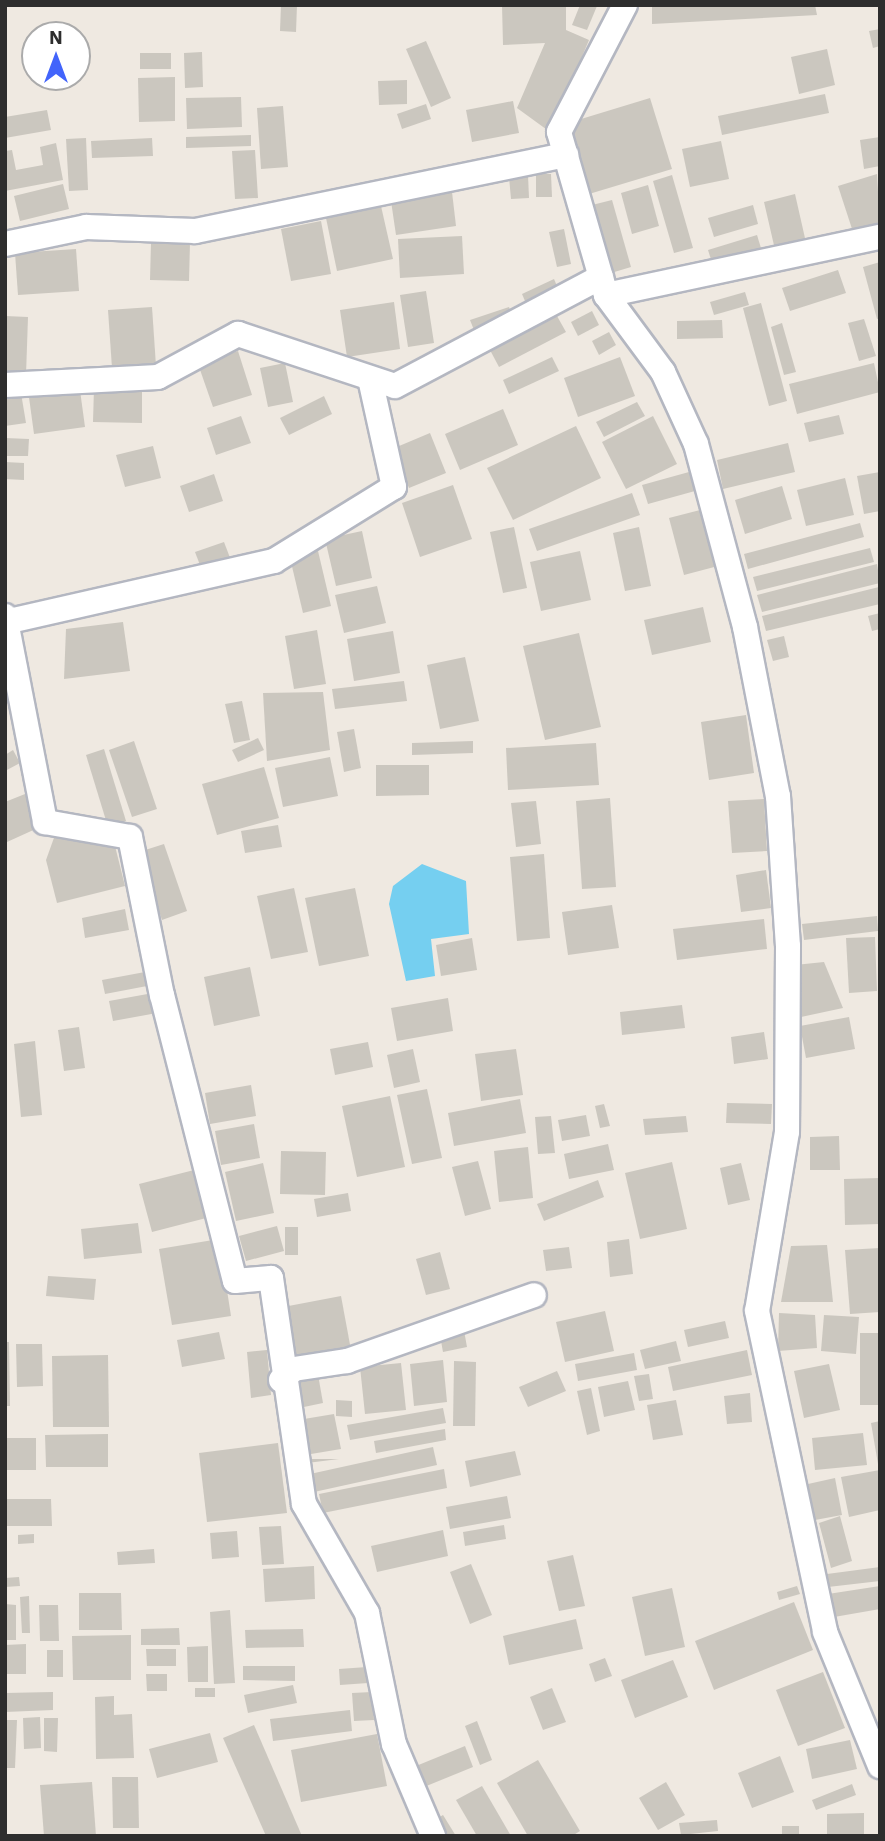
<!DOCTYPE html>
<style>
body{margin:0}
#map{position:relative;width:885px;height:1841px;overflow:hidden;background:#efe9e1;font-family:"IBM Plex Sans",sans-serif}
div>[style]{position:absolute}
.water>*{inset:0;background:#75cff0}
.building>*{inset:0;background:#cbc7bf}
.roads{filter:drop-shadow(2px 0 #b4b7c1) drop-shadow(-2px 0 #b4b7c1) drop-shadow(0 2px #b4b7c1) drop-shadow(0 -2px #b4b7c1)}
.street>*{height:24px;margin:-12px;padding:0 12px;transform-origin:12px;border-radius:12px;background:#fff}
span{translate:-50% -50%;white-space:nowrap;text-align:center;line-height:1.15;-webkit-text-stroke:6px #fff;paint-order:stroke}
.frame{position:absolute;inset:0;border:7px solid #2e2e2e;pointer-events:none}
.north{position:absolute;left:21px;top:21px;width:70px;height:70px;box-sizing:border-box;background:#fff;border:2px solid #ababab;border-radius:50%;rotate:0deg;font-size:19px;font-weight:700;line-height:28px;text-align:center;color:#2e2e2e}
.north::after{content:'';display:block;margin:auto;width:24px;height:32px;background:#4264fb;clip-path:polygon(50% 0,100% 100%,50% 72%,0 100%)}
</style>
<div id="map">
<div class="water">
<i style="clip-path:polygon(422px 864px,466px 881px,469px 934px,431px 939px,435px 976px,406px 981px,389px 904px,393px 886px)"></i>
</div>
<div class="building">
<i style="clip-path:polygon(281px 5px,297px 5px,296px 32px,280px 31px)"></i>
<i style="clip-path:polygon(502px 5px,566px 5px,566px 30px,589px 40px,550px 132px,517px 108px,545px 43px,503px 45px)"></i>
<i style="clip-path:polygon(580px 5px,597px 6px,587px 30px,572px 25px)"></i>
<i style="clip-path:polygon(652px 5px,815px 5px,817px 15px,652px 24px)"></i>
<i style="clip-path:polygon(880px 29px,880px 46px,873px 48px,869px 31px)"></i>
<i style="clip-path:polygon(426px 41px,451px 98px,431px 107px,406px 49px)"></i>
<i style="clip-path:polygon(827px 49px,835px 85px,799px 94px,791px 57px)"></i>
<i style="clip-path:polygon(202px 52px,203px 87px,185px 88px,184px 53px)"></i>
<i style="clip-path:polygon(140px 53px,171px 53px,171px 69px,140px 69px)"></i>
<i style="clip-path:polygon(175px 77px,175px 121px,139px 122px,138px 78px)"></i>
<i style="clip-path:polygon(407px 80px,407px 104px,379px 105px,378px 81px)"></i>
<i style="clip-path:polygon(825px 94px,829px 113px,722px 135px,718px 116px)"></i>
<i style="clip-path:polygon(241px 97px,242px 127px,187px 129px,186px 98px)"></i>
<i style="clip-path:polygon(650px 98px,672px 169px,589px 194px,568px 123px)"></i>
<i style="clip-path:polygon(513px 101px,519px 133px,472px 142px,466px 110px)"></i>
<i style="clip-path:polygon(426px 104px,431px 119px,402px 129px,397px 114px)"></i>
<i style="clip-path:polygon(283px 106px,288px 167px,261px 169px,257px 108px)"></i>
<i style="clip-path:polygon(47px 110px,51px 130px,5px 138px,5px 117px)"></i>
<i style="clip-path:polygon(251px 135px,251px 146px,186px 148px,186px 137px)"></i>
<i style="clip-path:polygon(880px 137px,880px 166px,864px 169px,860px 140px)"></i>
<i style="clip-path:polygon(86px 138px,88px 190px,69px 191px,66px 139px)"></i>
<i style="clip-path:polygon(152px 138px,153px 156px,92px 158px,91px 141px)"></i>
<i style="clip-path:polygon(721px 141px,729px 179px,690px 187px,682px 149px)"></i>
<i style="clip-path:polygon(56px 143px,63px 180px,5px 191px,5px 151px,12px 150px,16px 170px,43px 165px,40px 147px)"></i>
<i style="clip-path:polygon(255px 150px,258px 198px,235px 199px,232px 151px)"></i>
<i style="clip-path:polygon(536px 174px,551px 174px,552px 197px,536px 197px)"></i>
<i style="clip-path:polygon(877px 174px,880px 227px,854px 235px,838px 186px)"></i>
<i style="clip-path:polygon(528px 175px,529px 198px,511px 199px,509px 177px)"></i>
<i style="clip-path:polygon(672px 175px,693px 248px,674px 253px,653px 181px)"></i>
<i style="clip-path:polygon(63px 184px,69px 209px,20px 221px,14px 196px)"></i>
<i style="clip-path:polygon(648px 185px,659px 226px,632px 234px,621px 193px)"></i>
<i style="clip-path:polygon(452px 192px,456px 226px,396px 235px,391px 201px)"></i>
<i style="clip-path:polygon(795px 194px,807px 247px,776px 254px,764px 202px)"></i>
<i style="clip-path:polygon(612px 200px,631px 267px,611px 273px,592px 205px)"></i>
<i style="clip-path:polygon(753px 205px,758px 224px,714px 237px,708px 218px)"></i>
<i style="clip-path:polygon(381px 206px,393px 259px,337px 271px,326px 218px)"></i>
<i style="clip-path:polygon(321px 221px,331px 274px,291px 281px,281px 229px)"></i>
<i style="clip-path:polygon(564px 229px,571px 264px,557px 267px,549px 232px)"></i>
<i style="clip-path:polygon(757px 235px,764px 258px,715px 272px,708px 250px)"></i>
<i style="clip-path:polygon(462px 236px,464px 274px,400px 278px,398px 239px)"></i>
<i style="clip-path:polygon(151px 243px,190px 243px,189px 281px,150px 280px)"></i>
<i style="clip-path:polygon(76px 249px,79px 291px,18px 295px,15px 253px)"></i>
<i style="clip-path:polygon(880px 262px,880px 318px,877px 319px,863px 267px)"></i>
<i style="clip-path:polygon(838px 270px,846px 293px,790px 311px,782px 288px)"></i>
<i style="clip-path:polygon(554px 279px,560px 293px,528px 308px,522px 294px)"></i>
<i style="clip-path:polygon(426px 291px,434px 343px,408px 347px,400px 295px)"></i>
<i style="clip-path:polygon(745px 292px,749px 305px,714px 315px,710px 302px)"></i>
<i style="clip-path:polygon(394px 302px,400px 349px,347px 357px,340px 310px)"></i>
<i style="clip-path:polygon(761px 303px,787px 401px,769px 406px,743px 308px)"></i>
<i style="clip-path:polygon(152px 307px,156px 366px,112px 368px,108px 310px)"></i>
<i style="clip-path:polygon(509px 307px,513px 318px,474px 330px,470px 320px)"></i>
<i style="clip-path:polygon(592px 311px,599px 325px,578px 336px,571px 322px)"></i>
<i style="clip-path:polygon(5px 316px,28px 317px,26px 375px,5px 374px)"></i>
<i style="clip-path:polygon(557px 316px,566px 332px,499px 367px,490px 350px)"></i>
<i style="clip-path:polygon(864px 319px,876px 356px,859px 361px,848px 323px)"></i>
<i style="clip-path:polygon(722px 320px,723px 338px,677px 339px,677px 321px)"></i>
<i style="clip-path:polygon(782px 323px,796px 372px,784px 375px,771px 327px)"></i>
<i style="clip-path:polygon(609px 332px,616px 345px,599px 355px,592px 341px)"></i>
<i style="clip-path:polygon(238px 351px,252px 395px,213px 407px,198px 364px)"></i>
<i style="clip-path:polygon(552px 357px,559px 371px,509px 394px,503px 380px)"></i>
<i style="clip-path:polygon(620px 357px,635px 396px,578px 417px,564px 378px)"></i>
<i style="clip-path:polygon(285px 363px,293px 402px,268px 407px,260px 368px)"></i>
<i style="clip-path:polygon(874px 363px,880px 392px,797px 414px,789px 384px)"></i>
<i style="clip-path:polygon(79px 383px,85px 427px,34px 434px,28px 390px)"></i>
<i style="clip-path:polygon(20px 387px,26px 423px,5px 426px,5px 389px)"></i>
<i style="clip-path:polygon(94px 388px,142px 389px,142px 423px,93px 422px)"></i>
<i style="clip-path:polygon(324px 396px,332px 414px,289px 435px,280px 418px)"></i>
<i style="clip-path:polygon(637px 402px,645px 416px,604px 437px,596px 422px)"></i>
<i style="clip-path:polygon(503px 409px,518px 445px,460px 470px,445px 434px)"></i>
<i style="clip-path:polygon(839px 415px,844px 434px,809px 442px,804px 423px)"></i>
<i style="clip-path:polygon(241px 416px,251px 443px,216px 455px,207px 428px)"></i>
<i style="clip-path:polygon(653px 416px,677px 464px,626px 489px,602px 442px)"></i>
<i style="clip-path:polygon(576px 426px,601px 478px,513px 520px,487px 468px)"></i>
<i style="clip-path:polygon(430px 433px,446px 473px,409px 488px,392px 449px)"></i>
<i style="clip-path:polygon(5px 438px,29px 439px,28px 456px,5px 456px)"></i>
<i style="clip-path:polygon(788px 443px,795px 472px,723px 489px,717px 460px)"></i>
<i style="clip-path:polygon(153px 446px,161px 478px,125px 487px,116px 455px)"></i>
<i style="clip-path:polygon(5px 462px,24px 463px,24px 480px,5px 479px)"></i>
<i style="clip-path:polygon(689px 472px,695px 491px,648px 504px,642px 485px)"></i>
<i style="clip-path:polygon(880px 472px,880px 511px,864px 514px,857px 476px)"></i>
<i style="clip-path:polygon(214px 474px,223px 501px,189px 512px,180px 486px)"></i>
<i style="clip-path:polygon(845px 478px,854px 515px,806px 526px,797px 490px)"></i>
<i style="clip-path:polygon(453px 485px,472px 539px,420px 557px,402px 503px)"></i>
<i style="clip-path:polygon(782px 486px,792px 519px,745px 534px,735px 500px)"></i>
<i style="clip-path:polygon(632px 493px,640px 515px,537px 551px,529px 529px)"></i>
<i style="clip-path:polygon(704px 509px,718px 566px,684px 575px,669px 518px)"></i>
<i style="clip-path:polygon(860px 523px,864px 537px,748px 569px,744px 554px)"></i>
<i style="clip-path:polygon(514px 527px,527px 588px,503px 593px,490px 532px)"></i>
<i style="clip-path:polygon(639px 527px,651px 586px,625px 591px,613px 533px)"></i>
<i style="clip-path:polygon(362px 531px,372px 578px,336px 586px,325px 539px)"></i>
<i style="clip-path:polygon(224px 542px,232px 563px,203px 573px,195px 552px)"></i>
<i style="clip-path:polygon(870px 548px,874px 562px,757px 591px,753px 577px)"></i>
<i style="clip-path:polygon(318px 551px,331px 606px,303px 613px,290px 558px)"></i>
<i style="clip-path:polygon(580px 551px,591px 600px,541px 611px,530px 562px)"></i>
<i style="clip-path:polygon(877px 564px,880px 583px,762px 612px,757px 595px)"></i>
<i style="clip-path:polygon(377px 586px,386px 623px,344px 633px,335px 595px)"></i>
<i style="clip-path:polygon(879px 587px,880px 604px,766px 631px,762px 616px)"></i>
<i style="clip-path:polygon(703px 607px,711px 642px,652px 655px,644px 620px)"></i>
<i style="clip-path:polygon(880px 613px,880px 629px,872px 631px,868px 616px)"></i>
<i style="clip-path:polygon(123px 622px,130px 671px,64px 679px,66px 629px)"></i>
<i style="clip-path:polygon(317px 630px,326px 684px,294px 689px,285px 636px)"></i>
<i style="clip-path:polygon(393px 631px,400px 673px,354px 681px,347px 639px)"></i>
<i style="clip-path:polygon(579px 633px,601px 727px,545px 740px,523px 646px)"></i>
<i style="clip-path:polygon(784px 636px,789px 657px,773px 661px,767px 640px)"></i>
<i style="clip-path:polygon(465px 657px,479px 721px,440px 729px,427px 665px)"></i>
<i style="clip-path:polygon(404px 681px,407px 701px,335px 709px,332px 689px)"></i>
<i style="clip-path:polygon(323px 692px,330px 750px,267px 761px,263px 693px)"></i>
<i style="clip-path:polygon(242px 701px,250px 740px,234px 743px,225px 704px)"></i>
<i style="clip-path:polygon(746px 715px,754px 773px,709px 780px,701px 722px)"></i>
<i style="clip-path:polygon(354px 729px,361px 768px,344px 772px,337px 732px)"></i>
<i style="clip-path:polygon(258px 738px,264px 750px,238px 762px,232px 750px)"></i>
<i style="clip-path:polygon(134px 741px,157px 809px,132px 817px,109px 750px)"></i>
<i style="clip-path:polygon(473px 741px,473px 753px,412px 755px,412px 743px)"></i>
<i style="clip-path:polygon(596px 743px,599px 785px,508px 790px,506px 748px)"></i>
<i style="clip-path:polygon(104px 749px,126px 821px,108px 827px,86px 755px)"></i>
<i style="clip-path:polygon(13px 750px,20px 763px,5px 771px,5px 755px)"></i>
<i style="clip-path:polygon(330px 757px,338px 796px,283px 807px,275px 768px)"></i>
<i style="clip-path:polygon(376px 765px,429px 765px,429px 795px,376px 796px)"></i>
<i style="clip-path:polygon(264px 767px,279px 818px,217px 835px,202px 784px)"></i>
<i style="clip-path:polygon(25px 794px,40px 827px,7px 842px,5px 802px)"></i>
<i style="clip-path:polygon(610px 798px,616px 887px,582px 889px,576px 801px)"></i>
<i style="clip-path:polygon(764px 799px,767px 851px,732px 853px,728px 801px)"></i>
<i style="clip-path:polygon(536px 801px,541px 844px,516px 847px,511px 803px)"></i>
<i style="clip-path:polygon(278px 825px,282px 847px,245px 853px,241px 831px)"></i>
<i style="clip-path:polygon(55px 835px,114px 842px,125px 886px,57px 903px,46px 860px)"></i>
<i style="clip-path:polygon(164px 844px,187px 911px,162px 920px,139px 852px)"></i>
<i style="clip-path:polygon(544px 854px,550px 938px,517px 941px,510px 857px)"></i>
<i style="clip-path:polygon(766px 870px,771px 908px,741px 912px,736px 875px)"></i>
<i style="clip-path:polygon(294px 888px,308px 952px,271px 959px,257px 896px)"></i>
<i style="clip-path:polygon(355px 888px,369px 956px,319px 966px,305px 898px)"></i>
<i style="clip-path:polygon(612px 905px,619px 948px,568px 955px,562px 912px)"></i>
<i style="clip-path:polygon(125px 909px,129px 930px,85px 938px,82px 918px)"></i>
<i style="clip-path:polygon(877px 916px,878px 931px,804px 940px,802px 924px)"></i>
<i style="clip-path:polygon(764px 919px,767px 949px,677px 960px,673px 929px)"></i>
<i style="clip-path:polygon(875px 937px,877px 991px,849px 993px,846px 938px)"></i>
<i style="clip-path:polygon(472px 938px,477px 970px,441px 976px,436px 945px)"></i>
<i style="clip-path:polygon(824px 962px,843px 1008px,801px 1017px,795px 965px)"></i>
<i style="clip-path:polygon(250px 967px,260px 1016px,214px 1026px,204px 977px)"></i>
<i style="clip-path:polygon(145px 972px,147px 986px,105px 994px,102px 980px)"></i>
<i style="clip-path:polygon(153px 993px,157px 1013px,113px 1021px,109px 1001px)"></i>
<i style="clip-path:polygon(448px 998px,453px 1031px,397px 1041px,391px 1008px)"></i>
<i style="clip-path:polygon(682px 1005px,685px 1028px,622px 1035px,620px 1012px)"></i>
<i style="clip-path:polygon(849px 1017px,855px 1049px,806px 1058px,800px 1026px)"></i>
<i style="clip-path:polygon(79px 1027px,85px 1068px,64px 1071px,58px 1030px)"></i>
<i style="clip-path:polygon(764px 1032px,768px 1059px,734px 1064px,731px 1037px)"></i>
<i style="clip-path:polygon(35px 1041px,42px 1115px,21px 1117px,14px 1044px)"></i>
<i style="clip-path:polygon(368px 1042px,373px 1067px,335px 1075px,330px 1049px)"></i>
<i style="clip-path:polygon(413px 1049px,420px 1082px,394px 1088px,387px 1055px)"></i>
<i style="clip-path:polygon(516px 1049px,523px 1095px,481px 1101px,475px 1054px)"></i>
<i style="clip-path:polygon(251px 1085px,256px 1116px,210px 1124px,205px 1093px)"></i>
<i style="clip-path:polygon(427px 1089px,442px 1158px,412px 1164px,397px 1095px)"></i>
<i style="clip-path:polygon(390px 1096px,405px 1167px,357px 1177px,342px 1106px)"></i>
<i style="clip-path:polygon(520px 1099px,526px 1133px,454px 1146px,448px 1113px)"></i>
<i style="clip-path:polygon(727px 1103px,772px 1104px,771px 1124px,726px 1123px)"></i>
<i style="clip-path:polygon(604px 1104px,610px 1126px,600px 1128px,595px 1106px)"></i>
<i style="clip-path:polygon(586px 1115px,590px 1136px,562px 1141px,558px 1120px)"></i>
<i style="clip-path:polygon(551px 1116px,555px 1153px,538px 1154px,535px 1117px)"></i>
<i style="clip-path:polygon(686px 1116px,688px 1132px,645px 1135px,643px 1119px)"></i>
<i style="clip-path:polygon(254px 1124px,260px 1158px,221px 1165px,215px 1131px)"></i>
<i style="clip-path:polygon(839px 1136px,840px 1170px,810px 1170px,810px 1137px)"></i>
<i style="clip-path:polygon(608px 1144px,614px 1170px,569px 1179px,564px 1154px)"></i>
<i style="clip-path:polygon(528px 1147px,533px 1198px,499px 1202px,494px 1151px)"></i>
<i style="clip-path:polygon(281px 1151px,326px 1152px,325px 1195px,280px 1194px)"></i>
<i style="clip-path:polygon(478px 1161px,491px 1209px,465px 1216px,452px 1167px)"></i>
<i style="clip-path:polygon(672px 1162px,687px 1229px,640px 1239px,625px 1173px)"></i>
<i style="clip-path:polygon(263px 1163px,274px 1213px,236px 1221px,225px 1172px)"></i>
<i style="clip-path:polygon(741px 1163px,750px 1200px,728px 1205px,720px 1168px)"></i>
<i style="clip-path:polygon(202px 1168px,214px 1216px,152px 1232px,139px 1184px)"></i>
<i style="clip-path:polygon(880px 1178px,880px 1224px,845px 1225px,844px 1179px)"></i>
<i style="clip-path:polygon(598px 1180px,604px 1197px,544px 1221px,537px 1204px)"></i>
<i style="clip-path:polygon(348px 1193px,351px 1211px,317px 1217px,314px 1199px)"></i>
<i style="clip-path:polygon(138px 1223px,142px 1253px,84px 1259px,81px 1229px)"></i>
<i style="clip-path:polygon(277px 1226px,284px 1251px,246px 1261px,239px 1236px)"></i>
<i style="clip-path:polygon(285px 1227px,298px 1227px,298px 1255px,285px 1255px)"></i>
<i style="clip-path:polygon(219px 1239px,231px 1316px,172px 1325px,159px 1249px)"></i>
<i style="clip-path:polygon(629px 1239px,633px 1274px,610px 1277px,607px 1242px)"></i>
<i style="clip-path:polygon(827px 1245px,833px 1302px,781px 1302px,791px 1246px)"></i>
<i style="clip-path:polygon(569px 1247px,572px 1268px,546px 1271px,543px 1250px)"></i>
<i style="clip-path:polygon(880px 1248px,880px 1312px,850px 1314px,845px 1250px)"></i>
<i style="clip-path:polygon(440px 1252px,450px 1289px,426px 1295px,416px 1259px)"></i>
<i style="clip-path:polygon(48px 1276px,96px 1279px,94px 1300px,46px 1296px)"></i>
<i style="clip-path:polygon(341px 1296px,351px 1350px,288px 1362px,278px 1308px)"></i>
<i style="clip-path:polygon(605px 1311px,614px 1351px,565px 1362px,556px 1322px)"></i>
<i style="clip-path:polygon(779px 1313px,815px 1315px,817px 1348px,778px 1351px)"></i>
<i style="clip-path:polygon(824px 1315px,859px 1317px,856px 1354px,821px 1351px)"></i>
<i style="clip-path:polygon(725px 1321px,729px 1338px,688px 1347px,684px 1330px)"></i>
<i style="clip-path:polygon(463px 1325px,467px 1347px,443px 1352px,439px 1330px)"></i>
<i style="clip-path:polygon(219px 1332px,225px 1359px,182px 1367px,177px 1340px)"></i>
<i style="clip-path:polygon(860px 1333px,880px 1333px,880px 1405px,860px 1405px)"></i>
<i style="clip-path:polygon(676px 1341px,681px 1361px,645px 1369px,640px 1350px)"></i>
<i style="clip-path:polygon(5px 1342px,9px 1342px,10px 1406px,5px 1406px)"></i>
<i style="clip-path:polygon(16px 1344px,42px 1344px,43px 1386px,17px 1387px)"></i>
<i style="clip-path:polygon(267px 1350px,271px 1395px,251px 1398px,247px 1352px)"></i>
<i style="clip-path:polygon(747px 1350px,752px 1375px,673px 1391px,668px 1367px)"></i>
<i style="clip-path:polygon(634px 1353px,637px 1370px,578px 1381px,575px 1364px)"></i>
<i style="clip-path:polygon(108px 1355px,109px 1427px,53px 1427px,52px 1356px)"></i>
<i style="clip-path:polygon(443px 1360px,447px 1402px,414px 1406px,410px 1364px)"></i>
<i style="clip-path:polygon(454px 1361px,476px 1362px,475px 1426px,453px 1426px)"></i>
<i style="clip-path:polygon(401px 1363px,406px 1410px,365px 1414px,360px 1367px)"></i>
<i style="clip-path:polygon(829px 1364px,840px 1410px,804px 1418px,794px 1371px)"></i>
<i style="clip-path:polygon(317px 1369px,323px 1403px,299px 1408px,293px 1373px)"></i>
<i style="clip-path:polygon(557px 1371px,566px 1391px,528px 1407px,519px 1387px)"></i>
<i style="clip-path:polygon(649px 1374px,653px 1399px,639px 1401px,634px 1376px)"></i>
<i style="clip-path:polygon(628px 1381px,635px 1410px,604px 1417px,598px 1387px)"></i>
<i style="clip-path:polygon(591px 1388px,600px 1431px,587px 1435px,577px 1391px)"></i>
<i style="clip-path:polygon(750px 1393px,752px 1422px,727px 1424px,724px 1396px)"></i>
<i style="clip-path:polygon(336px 1400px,352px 1401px,352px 1417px,336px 1416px)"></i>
<i style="clip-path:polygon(676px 1400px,683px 1435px,653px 1440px,647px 1405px)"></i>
<i style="clip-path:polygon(443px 1408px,446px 1423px,350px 1440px,347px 1425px)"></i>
<i style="clip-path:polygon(334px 1414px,341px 1449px,305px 1455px,298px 1420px)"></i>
<i style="clip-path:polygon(880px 1421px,880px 1464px,878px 1464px,871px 1423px)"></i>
<i style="clip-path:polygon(445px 1429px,446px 1440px,376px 1453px,374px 1441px)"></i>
<i style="clip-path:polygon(863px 1433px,867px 1465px,815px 1470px,812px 1438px)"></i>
<i style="clip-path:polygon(108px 1434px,108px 1467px,46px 1467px,45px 1435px)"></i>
<i style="clip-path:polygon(5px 1438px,36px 1438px,36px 1470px,5px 1470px)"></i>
<i style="clip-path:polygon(278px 1443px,287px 1513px,207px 1522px,199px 1453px)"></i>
<i style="clip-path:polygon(433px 1447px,437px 1465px,314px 1492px,310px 1474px)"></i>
<i style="clip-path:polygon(515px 1451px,521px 1475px,470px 1487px,465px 1461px)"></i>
<i style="clip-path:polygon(307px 1459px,339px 1459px,307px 1463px)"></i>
<i style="clip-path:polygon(444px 1469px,447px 1488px,323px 1513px,319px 1494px)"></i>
<i style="clip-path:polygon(880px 1470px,880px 1510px,849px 1517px,841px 1477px)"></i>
<i style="clip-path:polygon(835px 1478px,842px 1515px,815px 1520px,808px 1484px)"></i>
<i style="clip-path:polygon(507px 1496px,511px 1518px,450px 1529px,446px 1507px)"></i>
<i style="clip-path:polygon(5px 1499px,51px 1499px,52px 1526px,5px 1526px)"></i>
<i style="clip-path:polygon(840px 1516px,852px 1561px,831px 1568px,819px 1523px)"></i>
<i style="clip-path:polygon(504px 1525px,506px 1539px,465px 1546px,463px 1532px)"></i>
<i style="clip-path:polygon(281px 1526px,284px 1564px,262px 1565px,259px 1527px)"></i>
<i style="clip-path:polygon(443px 1530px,448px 1556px,377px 1572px,371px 1546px)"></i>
<i style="clip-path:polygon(237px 1531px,239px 1557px,212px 1559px,210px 1533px)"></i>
<i style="clip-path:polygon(34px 1534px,34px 1543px,18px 1544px,18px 1535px)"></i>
<i style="clip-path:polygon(154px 1549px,155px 1563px,118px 1565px,117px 1552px)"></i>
<i style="clip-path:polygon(573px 1555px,585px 1606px,559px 1611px,547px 1561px)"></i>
<i style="clip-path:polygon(471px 1564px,492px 1615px,470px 1624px,450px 1572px)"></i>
<i style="clip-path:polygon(314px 1566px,315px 1599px,265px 1602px,263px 1569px)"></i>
<i style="clip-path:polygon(880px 1567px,880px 1581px,828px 1587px,827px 1574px)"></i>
<i style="clip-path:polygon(19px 1577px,20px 1586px,5px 1587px,5px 1578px)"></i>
<i style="clip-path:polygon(797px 1586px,800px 1594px,779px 1600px,777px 1592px)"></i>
<i style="clip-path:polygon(880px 1586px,880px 1609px,834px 1617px,828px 1594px)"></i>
<i style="clip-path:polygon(672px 1588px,685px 1647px,645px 1656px,632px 1597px)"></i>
<i style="clip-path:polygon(79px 1593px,121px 1593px,122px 1630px,79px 1630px)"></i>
<i style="clip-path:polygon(29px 1596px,30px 1633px,22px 1633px,20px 1597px)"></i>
<i style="clip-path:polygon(794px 1602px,813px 1650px,714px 1690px,695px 1641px)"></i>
<i style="clip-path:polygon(5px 1604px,16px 1605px,16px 1640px,5px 1640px)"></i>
<i style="clip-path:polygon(39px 1605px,58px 1605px,59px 1641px,40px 1641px)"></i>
<i style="clip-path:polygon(230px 1610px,235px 1683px,214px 1684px,210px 1612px)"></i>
<i style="clip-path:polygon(576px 1619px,583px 1649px,509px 1665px,503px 1636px)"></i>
<i style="clip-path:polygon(179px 1628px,180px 1645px,141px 1645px,141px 1629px)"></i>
<i style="clip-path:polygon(303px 1629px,304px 1647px,246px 1648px,245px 1630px)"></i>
<i style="clip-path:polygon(131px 1635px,131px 1680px,73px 1680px,72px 1636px)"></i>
<i style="clip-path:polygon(26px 1644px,26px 1674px,5px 1674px,5px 1645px)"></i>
<i style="clip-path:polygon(208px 1646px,208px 1682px,188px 1682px,187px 1647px)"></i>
<i style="clip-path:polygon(146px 1649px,176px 1649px,176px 1666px,147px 1666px)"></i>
<i style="clip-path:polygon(47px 1650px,63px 1650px,63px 1677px,47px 1677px)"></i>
<i style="clip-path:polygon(605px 1658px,612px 1676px,595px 1682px,589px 1664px)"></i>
<i style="clip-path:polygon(673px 1660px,688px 1697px,635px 1718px,621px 1680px)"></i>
<i style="clip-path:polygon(243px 1666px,295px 1666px,295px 1681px,243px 1680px)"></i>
<i style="clip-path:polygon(367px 1667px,368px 1683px,340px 1685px,339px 1669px)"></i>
<i style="clip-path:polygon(823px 1672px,845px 1728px,798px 1746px,776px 1690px)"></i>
<i style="clip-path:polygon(146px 1674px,167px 1674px,167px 1691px,147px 1691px)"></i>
<i style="clip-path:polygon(293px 1685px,297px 1703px,248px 1713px,244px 1695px)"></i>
<i style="clip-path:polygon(195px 1688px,215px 1688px,215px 1697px,195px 1697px)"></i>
<i style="clip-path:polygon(552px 1688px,566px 1722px,543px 1730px,530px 1697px)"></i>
<i style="clip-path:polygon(53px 1692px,53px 1710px,5px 1712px,5px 1693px)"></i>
<i style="clip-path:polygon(372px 1692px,374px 1720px,354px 1721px,352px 1693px)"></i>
<i style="clip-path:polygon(114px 1696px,114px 1715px,132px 1714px,134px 1758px,96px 1759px,95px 1697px)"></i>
<i style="clip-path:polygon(350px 1710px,352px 1731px,273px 1741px,270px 1719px)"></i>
<i style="clip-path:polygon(40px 1717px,41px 1748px,24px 1749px,23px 1718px)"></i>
<i style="clip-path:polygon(44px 1718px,58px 1718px,57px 1752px,44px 1751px)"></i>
<i style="clip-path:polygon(6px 1720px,17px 1720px,15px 1768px,5px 1768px)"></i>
<i style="clip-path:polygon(477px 1721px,492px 1760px,480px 1765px,465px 1726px)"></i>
<i style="clip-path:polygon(254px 1725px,302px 1836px,266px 1836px,223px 1738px)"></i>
<i style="clip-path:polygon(210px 1733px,218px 1762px,157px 1778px,149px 1749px)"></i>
<i style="clip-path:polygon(377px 1734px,387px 1786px,301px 1802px,291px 1750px)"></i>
<i style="clip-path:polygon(850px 1740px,857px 1769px,812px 1779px,806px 1749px)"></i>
<i style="clip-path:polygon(465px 1746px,473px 1767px,424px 1787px,416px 1766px)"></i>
<i style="clip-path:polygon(780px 1756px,794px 1792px,752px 1808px,738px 1773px)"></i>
<i style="clip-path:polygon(538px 1760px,580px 1831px,572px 1836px,528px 1836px,497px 1783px)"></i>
<i style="clip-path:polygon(112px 1777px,138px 1777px,139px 1828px,113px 1828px)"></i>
<i style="clip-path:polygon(92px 1782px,96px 1836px,44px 1836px,40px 1785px)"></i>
<i style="clip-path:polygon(666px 1782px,685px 1815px,658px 1830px,639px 1798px)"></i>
<i style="clip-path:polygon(852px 1784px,856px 1795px,816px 1810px,812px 1800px)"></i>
<i style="clip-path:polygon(482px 1786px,511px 1836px,477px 1836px,456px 1800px)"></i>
<i style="clip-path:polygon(864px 1813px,864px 1836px,827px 1836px,827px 1814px)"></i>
<i style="clip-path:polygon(443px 1815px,456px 1836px,442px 1836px,433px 1821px)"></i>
<i style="clip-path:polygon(717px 1820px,718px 1831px,681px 1835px,679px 1823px)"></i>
<i style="clip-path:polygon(782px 1826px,799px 1826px,799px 1836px,782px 1836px)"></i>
</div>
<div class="roads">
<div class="street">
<i style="left:625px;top:5px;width:143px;rotate:117.5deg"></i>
<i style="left:559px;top:132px;width:170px;rotate:73.9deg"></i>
<i style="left:606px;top:295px;width:96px;rotate:53.5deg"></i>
<i style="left:663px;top:372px;width:79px;rotate:65.4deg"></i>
<i style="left:696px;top:444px;width:189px;rotate:75deg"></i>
<i style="left:745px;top:627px;width:172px;rotate:79deg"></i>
<i style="left:778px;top:796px;width:150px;rotate:86.2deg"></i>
<i style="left:788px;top:946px;width:186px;rotate:90.3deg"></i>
<i style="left:787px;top:1132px;width:181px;rotate:99.5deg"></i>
<i style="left:757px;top:1311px;width:328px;rotate:78deg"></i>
<i style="left:825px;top:1632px;width:145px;rotate:67.7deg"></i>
<i style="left:5px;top:244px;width:83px;rotate:-11.9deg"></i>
<i style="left:86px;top:227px;width:109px;rotate:2.1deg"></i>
<i style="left:195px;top:231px;width:379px;rotate:-11.6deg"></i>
<i style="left:606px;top:295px;width:280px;rotate:-12deg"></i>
<i style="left:5px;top:385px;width:153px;rotate:-3deg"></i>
<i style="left:158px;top:377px;width:91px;rotate:-28.3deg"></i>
<i style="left:238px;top:334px;width:165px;rotate:18.3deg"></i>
<i style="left:395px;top:386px;width:233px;rotate:-27.9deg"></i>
<i style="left:5px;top:616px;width:210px;rotate:79deg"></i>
<i style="left:45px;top:822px;width:86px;rotate:10deg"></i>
<i style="left:130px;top:837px;width:161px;rotate:78.6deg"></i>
<i style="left:162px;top:995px;width:295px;rotate:75.7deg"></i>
<i style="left:235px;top:1281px;width:36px;rotate:-5deg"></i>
<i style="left:271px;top:1278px;width:228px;rotate:81.7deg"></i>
<i style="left:304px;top:1504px;width:126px;rotate:60deg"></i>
<i style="left:367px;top:1613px;width:134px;rotate:78.4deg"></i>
<i style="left:394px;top:1744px;width:100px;rotate:67deg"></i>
<i style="left:5px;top:622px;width:276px;rotate:-12.8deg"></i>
<i style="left:274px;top:561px;width:141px;rotate:-31.7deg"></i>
<i style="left:394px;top:487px;width:111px;rotate:-102.5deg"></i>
<i style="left:281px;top:1380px;width:17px;rotate:-40deg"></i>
<i style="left:294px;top:1369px;width:54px;rotate:-8.6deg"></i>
<i style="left:347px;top:1361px;width:198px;rotate:-19.4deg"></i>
</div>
</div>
<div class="frame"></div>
<div class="north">N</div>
</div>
